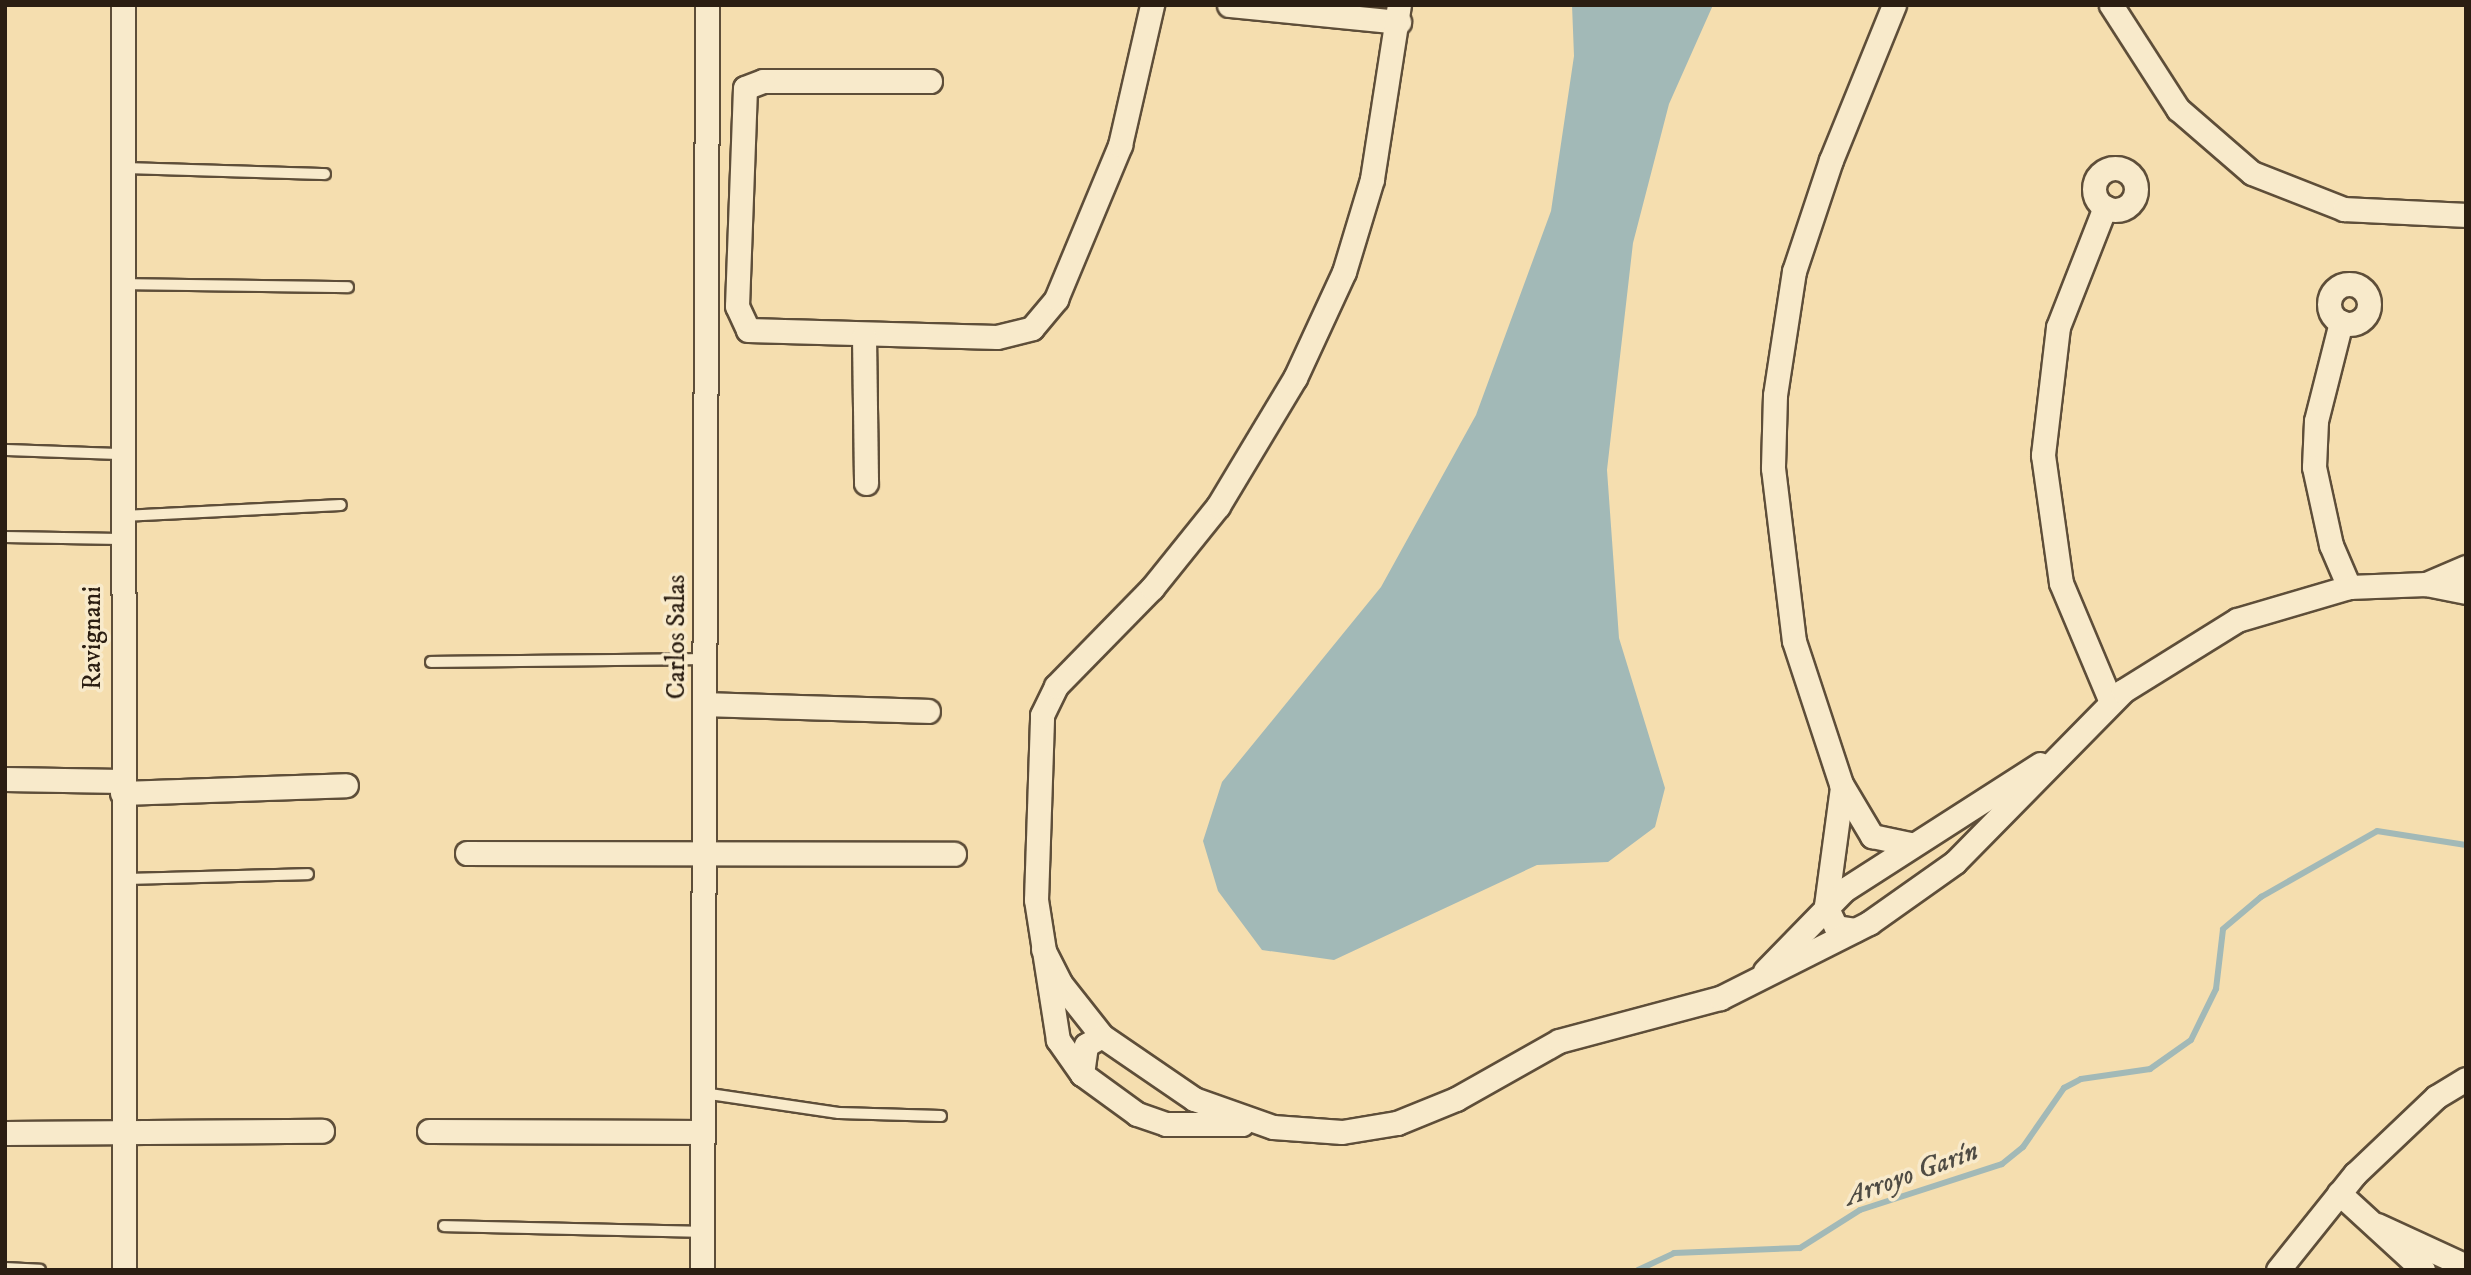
<!DOCTYPE html>
<meta charset="utf-8">
<style>
body{margin:0}
#map{position:relative;width:2471px;height:1275px;overflow:hidden;background:#f5deaf;font-family:"IM FELL DW Pica",serif}
div>[style]{position:absolute}
.water>*{inset:0;background:#a2b9b7}
.stream>*{height:6px;margin:-3px;padding:0 3px;transform-origin:3px;border-radius:3px;background:#a2b9b7}
.roads{filter:drop-shadow(2px 0 #5e4e39) drop-shadow(-2px 0 #5e4e39) drop-shadow(0 2px #5e4e39) drop-shadow(0 -2px #5e4e39)}
.service>*{height:10px;margin:-5px;padding:0 5px;transform-origin:5px;border-radius:5px;background:#f8eacb}
.minor>*{height:23px;margin:-11.5px;padding:0 11.5px;transform-origin:11.5px;border-radius:11.5px;background:#f8eacb}
.minor>.ring{margin:-11.5px;padding:0;box-sizing:content-box;background:none;border:23px solid #f8eacb;border-radius:50%}
span{translate:-50% -50%;white-space:nowrap;text-align:center;line-height:1.15;-webkit-text-stroke:7px #f8eacb;paint-order:stroke}
.street-label{font-size:26px;color:#2b1e12}
.water-label{font-size:28px;color:#4f4c44;font-style:italic}
.frame{position:absolute;inset:0;border:7px solid #2b1e12;pointer-events:none}
</style>
<div id="map">
<div class="water">
<i style="clip-path:polygon(1572px 5px,1713px 5px,1669px 104px,1633px 243px,1607px 470px,1619px 638px,1665px 788px,1655px 827px,1608px 862px,1537px 865px,1334px 960px,1262px 950px,1218px 891px,1203px 841px,1222px 782px,1381px 587px,1476px 415px,1551px 211px,1574px 56px)"></i>
</div>
<div class="stream">
<i style="left:1638px;top:1270px;width:40px;rotate:-25deg"></i>
<i style="left:1674px;top:1253px;width:126px;rotate:-2.3deg"></i>
<i style="left:1800px;top:1248px;width:71px;rotate:-32.3deg"></i>
<i style="left:1860px;top:1210px;width:149px;rotate:-17.9deg"></i>
<i style="left:2002px;top:1164px;width:27px;rotate:-39deg"></i>
<i style="left:2023px;top:1147px;width:72px;rotate:-55.2deg"></i>
<i style="left:2064px;top:1088px;width:19px;rotate:-28deg"></i>
<i style="left:2081px;top:1079px;width:70px;rotate:-8.2deg"></i>
<i style="left:2150px;top:1069px;width:50px;rotate:-35.3deg"></i>
<i style="left:2191px;top:1040px;width:57px;rotate:-63.9deg"></i>
<i style="left:2216px;top:989px;width:60px;rotate:-83.3deg"></i>
<i style="left:2223px;top:929px;width:50px;rotate:-40.1deg"></i>
<i style="left:2261px;top:897px;width:133px;rotate:-29.6deg"></i>
<i style="left:2377px;top:831px;width:90px;rotate:8.9deg"></i>
</div>
<div class="roads">
<div class="service">
<i style="left:122px;top:168px;width:203px;rotate:1.7deg"></i>
<i style="left:121px;top:284px;width:227px;rotate:0.8deg"></i>
<i style="left:5px;top:450px;width:115px;rotate:2deg"></i>
<i style="left:123px;top:516px;width:218px;rotate:-2.9deg"></i>
<i style="left:5px;top:537px;width:115px;rotate:1deg"></i>
<i style="left:431px;top:662px;width:274px;rotate:-0.6deg"></i>
<i style="left:122px;top:879px;width:186px;rotate:-1.5deg"></i>
<i style="left:703px;top:1093px;width:137px;rotate:8.4deg"></i>
<i style="left:839px;top:1113px;width:102px;rotate:1.7deg"></i>
<i style="left:444px;top:1226px;width:259px;rotate:1.3deg"></i>
<i style="left:5px;top:1268px;width:35px;rotate:3deg"></i>
</div>
<div class="minor">
<i style="left:123px;top:5px;width:1265px;rotate:89.95deg"></i>
<i style="left:1229px;top:5px;width:171px;rotate:5.7deg"></i>
<i style="left:1894px;top:5px;width:167px;rotate:112.1deg"></i>
<i style="left:1831px;top:160px;width:117px;rotate:108.4deg"></i>
<i style="left:1794px;top:271px;width:125px;rotate:98.7deg"></i>
<i style="left:1775px;top:395px;width:73px;rotate:91.6deg"></i>
<i style="left:1773px;top:468px;width:174px;rotate:83.1deg"></i>
<i style="left:1794px;top:641px;width:151px;rotate:71.8deg"></i>
<i style="left:1841px;top:784px;width:61px;rotate:59.2deg"></i>
<i style="left:1872px;top:836px;width:40px;rotate:12deg"></i>
<i style="left:2111px;top:5px;width:124px;rotate:57.2deg"></i>
<i style="left:2178px;top:109px;width:98px;rotate:40.9deg"></i>
<i style="left:2252px;top:173px;width:99px;rotate:21.4deg"></i>
<i style="left:2344px;top:209px;width:122px;rotate:2.8deg"></i>
<i style="left:930px;top:81px;width:167px;rotate:180deg"></i>
<i style="left:763px;top:81px;width:19px;rotate:159deg"></i>
<i style="left:745px;top:88px;width:218px;rotate:92.1deg"></i>
<i style="left:737px;top:306px;width:26px;rotate:65deg"></i>
<i style="left:748px;top:330px;width:249px;rotate:1.6deg"></i>
<i style="left:997px;top:337px;width:36px;rotate:-14deg"></i>
<i style="left:1032px;top:328px;width:38px;rotate:-50deg"></i>
<i style="left:1056px;top:299px;width:167px;rotate:-67.4deg"></i>
<i style="left:1120px;top:145px;width:144px;rotate:-77.1deg"></i>
<i class="ring" style="left:2094px;top:168px;width:19px;height:19px"></i>
<i style="left:2105px;top:207px;width:129px;rotate:111.4deg"></i>
<i style="left:2058px;top:327px;width:129px;rotate:96.7deg"></i>
<i style="left:2043px;top:455px;width:129px;rotate:82deg"></i>
<i style="left:2061px;top:583px;width:129px;rotate:67.2deg"></i>
<i class="ring" style="left:2329px;top:284px;width:17px;height:17px"></i>
<i style="left:2341px;top:322px;width:102px;rotate:104.2deg"></i>
<i style="left:2316px;top:421px;width:46px;rotate:92.5deg"></i>
<i style="left:2314px;top:467px;width:80px;rotate:77.7deg"></i>
<i style="left:2331px;top:545px;width:46px;rotate:66.8deg"></i>
<i style="left:864px;top:336px;width:147px;rotate:89.2deg"></i>
<i style="left:2426px;top:584px;width:43px;rotate:-23deg"></i>
<i style="left:705px;top:704px;width:223px;rotate:1.8deg"></i>
<i style="left:5px;top:779px;width:117px;rotate:1deg"></i>
<i style="left:1842px;top:787px;width:120px;rotate:97.7deg"></i>
<i style="left:1826px;top:906px;width:23px;rotate:65deg"></i>
<i style="left:1836px;top:927px;width:19px;rotate:9deg"></i>
<i style="left:122px;top:793px;width:224px;rotate:-2deg"></i>
<i style="left:467px;top:853px;width:487px;rotate:0.1deg"></i>
<i style="left:1043px;top:949px;width:38px;rotate:63deg"></i>
<i style="left:1060px;top:983px;width:68px;rotate:51.6deg"></i>
<i style="left:1102px;top:1036px;width:112px;rotate:34.4deg"></i>
<i style="left:1194px;top:1099px;width:84px;rotate:19.5deg"></i>
<i style="left:1273px;top:1127px;width:69px;rotate:4.1deg"></i>
<i style="left:1342px;top:1132px;width:56px;rotate:-9.3deg"></i>
<i style="left:1397px;top:1123px;width:64px;rotate:-22.1deg"></i>
<i style="left:1456px;top:1099px;width:118px;rotate:-29.4deg"></i>
<i style="left:1559px;top:1041px;width:167px;rotate:-15deg"></i>
<i style="left:1720px;top:998px;width:167px;rotate:-26.7deg"></i>
<i style="left:1869px;top:923px;width:105px;rotate:-35.3deg"></i>
<i style="left:1955px;top:862px;width:240px;rotate:-45.5deg"></i>
<i style="left:2123px;top:691px;width:134px;rotate:-31.9deg"></i>
<i style="left:2237px;top:620px;width:117px;rotate:-16.4deg"></i>
<i style="left:2349px;top:587px;width:77px;rotate:-2.2deg"></i>
<i style="left:2426px;top:584px;width:41px;rotate:11.3deg"></i>
<i style="left:1765px;top:971px;width:113px;rotate:-45.7deg"></i>
<i style="left:1844px;top:890px;width:233px;rotate:-32.7deg"></i>
<i style="left:1082px;top:1074px;width:29px;rotate:-82deg"></i>
<i style="left:1086px;top:1045px;width:18px;rotate:-29deg"></i>
<i style="left:1242px;top:1124px;width:76px;rotate:180deg"></i>
<i style="left:1166px;top:1124px;width:31px;rotate:-161deg"></i>
<i style="left:1137px;top:1114px;width:68px;rotate:-144deg"></i>
<i style="left:1082px;top:1074px;width:42px;rotate:-125.2deg"></i>
<i style="left:1058px;top:1040px;width:142px;rotate:-98.9deg"></i>
<i style="left:1036px;top:900px;width:185px;rotate:-88.1deg"></i>
<i style="left:1042px;top:715px;width:32px;rotate:-64deg"></i>
<i style="left:1056px;top:686px;width:137px;rotate:-45.6deg"></i>
<i style="left:1152px;top:588px;width:105px;rotate:-51.2deg"></i>
<i style="left:1218px;top:506px;width:149px;rotate:-59deg"></i>
<i style="left:1295px;top:378px;width:117px;rotate:-65.2deg"></i>
<i style="left:1344px;top:272px;width:97px;rotate:-73.2deg"></i>
<i style="left:1372px;top:179px;width:176px;rotate:-81.2deg"></i>
<i style="left:429px;top:1131px;width:274px;rotate:0.2deg"></i>
<i style="left:5px;top:1133px;width:317px;rotate:-0.4deg"></i>
<i style="left:2339px;top:1193px;width:114px;rotate:42.5deg"></i>
<i style="left:2377px;top:1225px;width:98px;rotate:24.7deg"></i>
<i style="left:702px;top:1270px;width:1265px;rotate:-89.77deg"></i>
<i style="left:2278px;top:1270px;width:123px;rotate:-51.3deg"></i>
<i style="left:2355px;top:1174px;width:112px;rotate:-43.5deg"></i>
<i style="left:2436px;top:1097px;width:35px;rotate:-31deg"></i>
</div>
</div>
<div class="street-label">
<span style="left:677px;top:637px;rotate:-90deg">Carlos Salas</span>
<span style="left:93px;top:638px;rotate:-90deg">Ravignani</span>
</div>
<div class="water-label">
<span style="left:1912px;top:1174px;rotate:-20deg">Arroyo Garín</span>
</div>
<div class="frame"></div>
</div>
